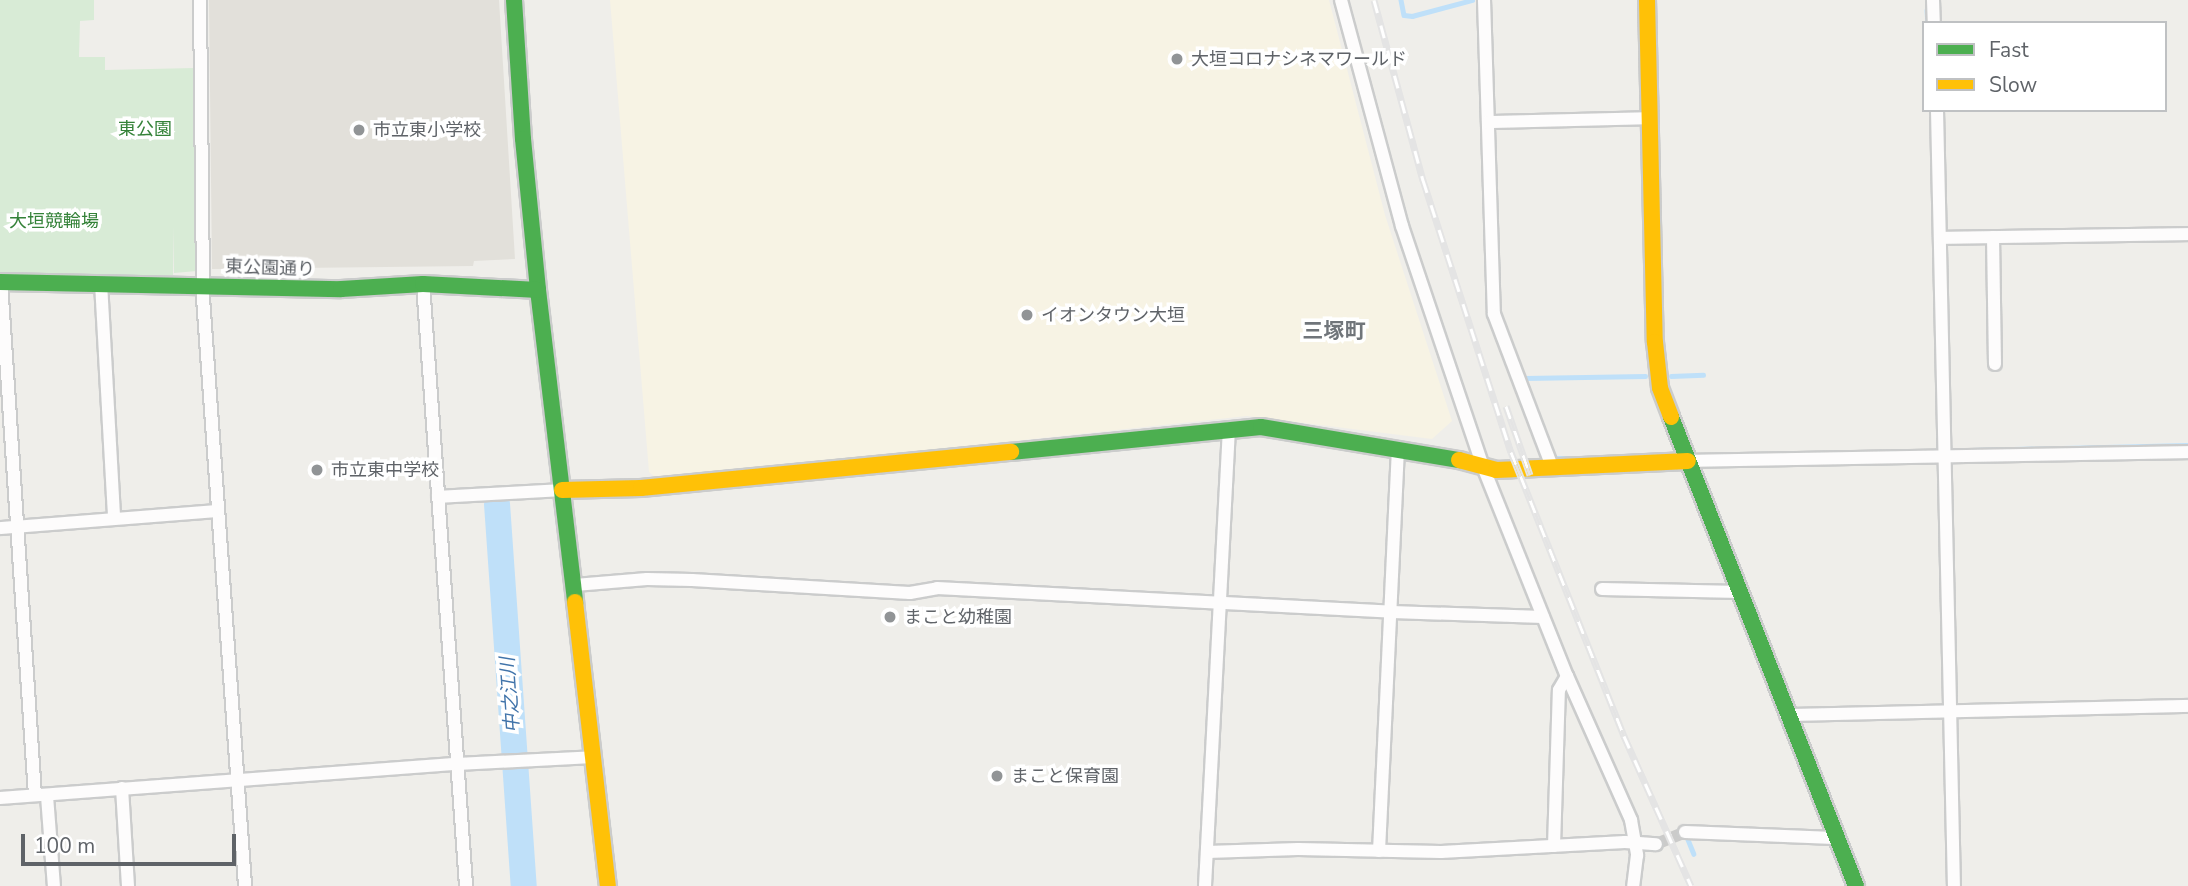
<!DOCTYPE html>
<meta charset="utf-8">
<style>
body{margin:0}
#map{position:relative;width:2188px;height:886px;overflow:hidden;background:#efeeea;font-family:"Nunito Sans","Noto Sans JP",sans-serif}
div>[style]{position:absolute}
.commercial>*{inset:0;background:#f7f3e4}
.education>*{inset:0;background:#e2e0da}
.green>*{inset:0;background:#d8ebd6}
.stream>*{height:4.5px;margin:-2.25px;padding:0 2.25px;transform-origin:2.25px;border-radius:2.25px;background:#bfe0f9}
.river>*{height:26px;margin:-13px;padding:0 13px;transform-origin:13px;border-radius:13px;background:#bfe0f9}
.street-tunnel>*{height:12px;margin-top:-6px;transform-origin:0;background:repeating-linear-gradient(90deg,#cbcbca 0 12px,transparent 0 18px)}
.roads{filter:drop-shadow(2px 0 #cbcccc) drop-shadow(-2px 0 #cbcccc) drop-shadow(0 2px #cbcccc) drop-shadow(0 -2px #cbcccc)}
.street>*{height:12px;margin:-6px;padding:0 6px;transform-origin:6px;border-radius:6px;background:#fdfcfc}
.fast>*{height:16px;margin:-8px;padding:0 8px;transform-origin:8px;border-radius:8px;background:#4caf50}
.slow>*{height:16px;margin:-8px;padding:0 8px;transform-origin:8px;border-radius:8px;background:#ffc107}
.rail>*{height:7px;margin-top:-3.5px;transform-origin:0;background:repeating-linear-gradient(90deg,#fff 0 13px,#e4e4e4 0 26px);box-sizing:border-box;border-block:2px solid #e4e4e4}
.dots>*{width:19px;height:19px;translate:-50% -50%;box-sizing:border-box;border:4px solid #fff;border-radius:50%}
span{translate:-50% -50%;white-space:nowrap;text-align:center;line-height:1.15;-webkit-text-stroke:7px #fff;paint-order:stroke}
.poi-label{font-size:18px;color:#5f6368}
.left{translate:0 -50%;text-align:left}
.park-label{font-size:18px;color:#348238}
.street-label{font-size:18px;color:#5f6368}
.water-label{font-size:19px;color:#4174aa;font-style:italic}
.quarter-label{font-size:21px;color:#70757a;font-weight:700}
.legend{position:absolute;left:1922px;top:21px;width:245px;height:91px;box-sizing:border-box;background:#fff;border:2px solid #bfc1c3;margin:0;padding:9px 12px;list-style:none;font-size:21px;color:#5f6368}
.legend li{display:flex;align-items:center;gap:14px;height:35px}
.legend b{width:35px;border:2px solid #bfc1c3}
.scale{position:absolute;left:21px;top:834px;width:215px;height:32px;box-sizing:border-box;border:4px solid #5f6368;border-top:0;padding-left:9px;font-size:21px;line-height:24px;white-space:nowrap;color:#5f6368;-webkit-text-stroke:5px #fff;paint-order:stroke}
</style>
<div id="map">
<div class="commercial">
<i style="clip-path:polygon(610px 0,1329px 0,1385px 215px,1452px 421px,1432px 439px,1247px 416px,657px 479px,649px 472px)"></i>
</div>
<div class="education">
<i style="clip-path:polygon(209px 0,499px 0,515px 259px,474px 261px,473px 266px,212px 269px)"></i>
</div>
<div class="green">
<i style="clip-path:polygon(0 0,94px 0,94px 20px,80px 21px,79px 57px,105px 57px,105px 70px,194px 68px,197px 271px,174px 273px,173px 227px,173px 275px,0 275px)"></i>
</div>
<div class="stream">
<i style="left:1401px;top:0;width:15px;rotate:79deg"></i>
<i style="left:1404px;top:15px;width:8px;rotate:7deg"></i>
<i style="left:1412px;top:16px;width:62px;rotate:-14.9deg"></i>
<i style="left:1927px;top:10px;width:13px;rotate:86deg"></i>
<i style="left:1671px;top:376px;width:32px;rotate:-2deg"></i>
<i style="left:1525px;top:378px;width:120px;rotate:-1deg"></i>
<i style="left:1972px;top:450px;width:216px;rotate:-1.3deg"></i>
<i style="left:1554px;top:458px;width:16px"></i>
<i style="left:1690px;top:837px;width:3px;rotate:180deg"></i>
<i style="left:1687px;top:837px;width:18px;rotate:68deg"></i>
</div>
<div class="river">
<i style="left:497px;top:504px;width:383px;rotate:86deg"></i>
</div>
<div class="street-tunnel">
<i style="left:1656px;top:844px;width:31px;rotate:-22deg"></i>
</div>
<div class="roads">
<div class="street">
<i style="left:200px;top:0;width:298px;rotate:89.4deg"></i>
<i style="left:203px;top:298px;width:589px;rotate:85.91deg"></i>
<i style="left:1341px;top:0;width:234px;rotate:74.9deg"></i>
<i style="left:1402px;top:226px;width:251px;rotate:71.4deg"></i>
<i style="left:1482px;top:464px;width:228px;rotate:68.2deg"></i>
<i style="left:1567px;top:676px;width:158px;rotate:66deg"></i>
<i style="left:1631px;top:820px;width:36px;rotate:80deg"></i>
<i style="left:1637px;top:855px;width:31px;rotate:97deg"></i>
<i style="left:1484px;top:0;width:314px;rotate:88.2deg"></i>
<i style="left:1494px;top:314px;width:164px;rotate:69.2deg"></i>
<i style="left:1933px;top:0;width:23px;rotate:88deg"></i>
<i style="left:1937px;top:110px;width:776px;rotate:88.75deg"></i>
<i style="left:1488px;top:122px;width:162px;rotate:-1.4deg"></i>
<i style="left:1993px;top:237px;width:127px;rotate:89.1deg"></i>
<i style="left:1940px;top:238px;width:248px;rotate:-0.9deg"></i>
<i style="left:1px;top:282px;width:514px;rotate:86.21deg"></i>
<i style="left:101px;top:283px;width:235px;rotate:86.8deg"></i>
<i style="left:423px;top:284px;width:604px;rotate:85.91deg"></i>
<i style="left:1688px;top:461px;width:500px;rotate:-1.03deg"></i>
<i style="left:438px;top:497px;width:124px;rotate:-3.2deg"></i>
<i style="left:0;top:528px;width:218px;rotate:-4.5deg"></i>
<i style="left:575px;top:585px;width:72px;rotate:-4.8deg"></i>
<i style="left:647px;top:579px;width:45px;rotate:1.3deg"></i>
<i style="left:692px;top:580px;width:218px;rotate:3.4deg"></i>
<i style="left:910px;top:593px;width:27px;rotate:-10deg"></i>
<i style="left:937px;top:588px;width:456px;rotate:3deg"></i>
<i style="left:1392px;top:612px;width:151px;rotate:1.9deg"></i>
<i style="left:1602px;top:589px;width:138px;rotate:1.2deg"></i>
<i style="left:1786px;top:715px;width:402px;rotate:-1.3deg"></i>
<i style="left:122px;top:788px;width:98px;rotate:86.5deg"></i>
<i style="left:47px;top:796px;width:90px;rotate:85.6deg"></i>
<i style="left:0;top:798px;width:458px;rotate:-4.3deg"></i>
<i style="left:457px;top:764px;width:136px;rotate:-2.9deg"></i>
<i style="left:1685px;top:832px;width:149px;rotate:2.3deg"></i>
<i style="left:1554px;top:846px;width:156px;rotate:-88.2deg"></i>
<i style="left:1559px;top:690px;width:16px;rotate:-60deg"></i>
<i style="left:1379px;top:851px;width:401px;rotate:-87.3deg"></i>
<i style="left:1207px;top:852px;width:91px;rotate:-1.9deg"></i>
<i style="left:1298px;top:849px;width:143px;rotate:1.2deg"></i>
<i style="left:1441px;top:852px;width:184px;rotate:-3.1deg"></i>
<i style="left:1625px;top:842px;width:31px;rotate:4deg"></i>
<i style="left:1205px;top:886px;width:458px;rotate:-87deg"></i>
</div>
<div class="fast">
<i style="left:514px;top:0;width:139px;rotate:86.3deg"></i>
<i style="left:523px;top:139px;width:152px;rotate:84.3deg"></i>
<i style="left:538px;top:290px;width:314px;rotate:83.2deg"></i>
<i style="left:0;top:282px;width:341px;rotate:1.2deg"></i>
<i style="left:341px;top:289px;width:82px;rotate:-3.5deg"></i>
<i style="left:423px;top:284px;width:115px;rotate:3deg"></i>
<i style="left:1671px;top:417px;width:504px;rotate:68.47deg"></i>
<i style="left:1011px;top:452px;width:251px;rotate:-5.7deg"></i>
<i style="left:1261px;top:427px;width:201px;rotate:9.5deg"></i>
</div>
<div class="slow">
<i style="left:1647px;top:0;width:342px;rotate:88.7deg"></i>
<i style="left:1655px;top:342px;width:46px;rotate:83.8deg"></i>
<i style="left:1660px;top:388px;width:31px;rotate:69deg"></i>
<i style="left:1459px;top:460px;width:38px;rotate:15deg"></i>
<i style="left:1496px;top:470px;width:192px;rotate:-2.7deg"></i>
<i style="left:562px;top:490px;width:79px;rotate:-1.5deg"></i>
<i style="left:641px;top:488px;width:372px;rotate:-5.6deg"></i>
<i style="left:575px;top:602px;width:286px;rotate:83.4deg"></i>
</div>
</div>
<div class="rail">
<i style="left:1374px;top:0;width:187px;rotate:74.8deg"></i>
<i style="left:1423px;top:180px;width:286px;rotate:72.1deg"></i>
<i style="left:1511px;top:452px;width:306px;rotate:68.3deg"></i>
<i style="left:1624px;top:736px;width:164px;rotate:65.9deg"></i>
<i style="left:1506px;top:406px;width:73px;rotate:70.8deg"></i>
</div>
<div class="dots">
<i style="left:1177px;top:59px;background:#919496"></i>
<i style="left:359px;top:130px;background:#919496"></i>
<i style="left:1027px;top:315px;background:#919496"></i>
<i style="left:317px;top:470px;background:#919496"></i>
<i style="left:890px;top:617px;background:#919496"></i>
<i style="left:997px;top:776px;background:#919496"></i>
</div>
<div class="poi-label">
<span class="left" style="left:1191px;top:59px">大垣コロナシネマワールド</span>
<span class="left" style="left:373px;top:130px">市立東小学校</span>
<span class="left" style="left:1041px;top:315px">イオンタウン大垣</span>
<span class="left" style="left:331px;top:470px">市立東中学校</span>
<span class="left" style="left:904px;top:617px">まこと幼稚園</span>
<span class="left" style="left:1011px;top:776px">まこと保育園</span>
</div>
<div class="park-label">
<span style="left:145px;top:129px">東公園</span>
<span style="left:54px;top:221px">大垣競輪場</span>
</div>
<div class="street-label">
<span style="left:270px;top:268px;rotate:2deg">東公園通り</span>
</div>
<div class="water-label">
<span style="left:511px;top:695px;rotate:-94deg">中之江川</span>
</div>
<div class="quarter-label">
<span style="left:1334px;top:331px">三塚町</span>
</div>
<ul class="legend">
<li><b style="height:9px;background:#4caf50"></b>Fast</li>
<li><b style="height:9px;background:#ffc107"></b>Slow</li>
</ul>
<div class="scale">100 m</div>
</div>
